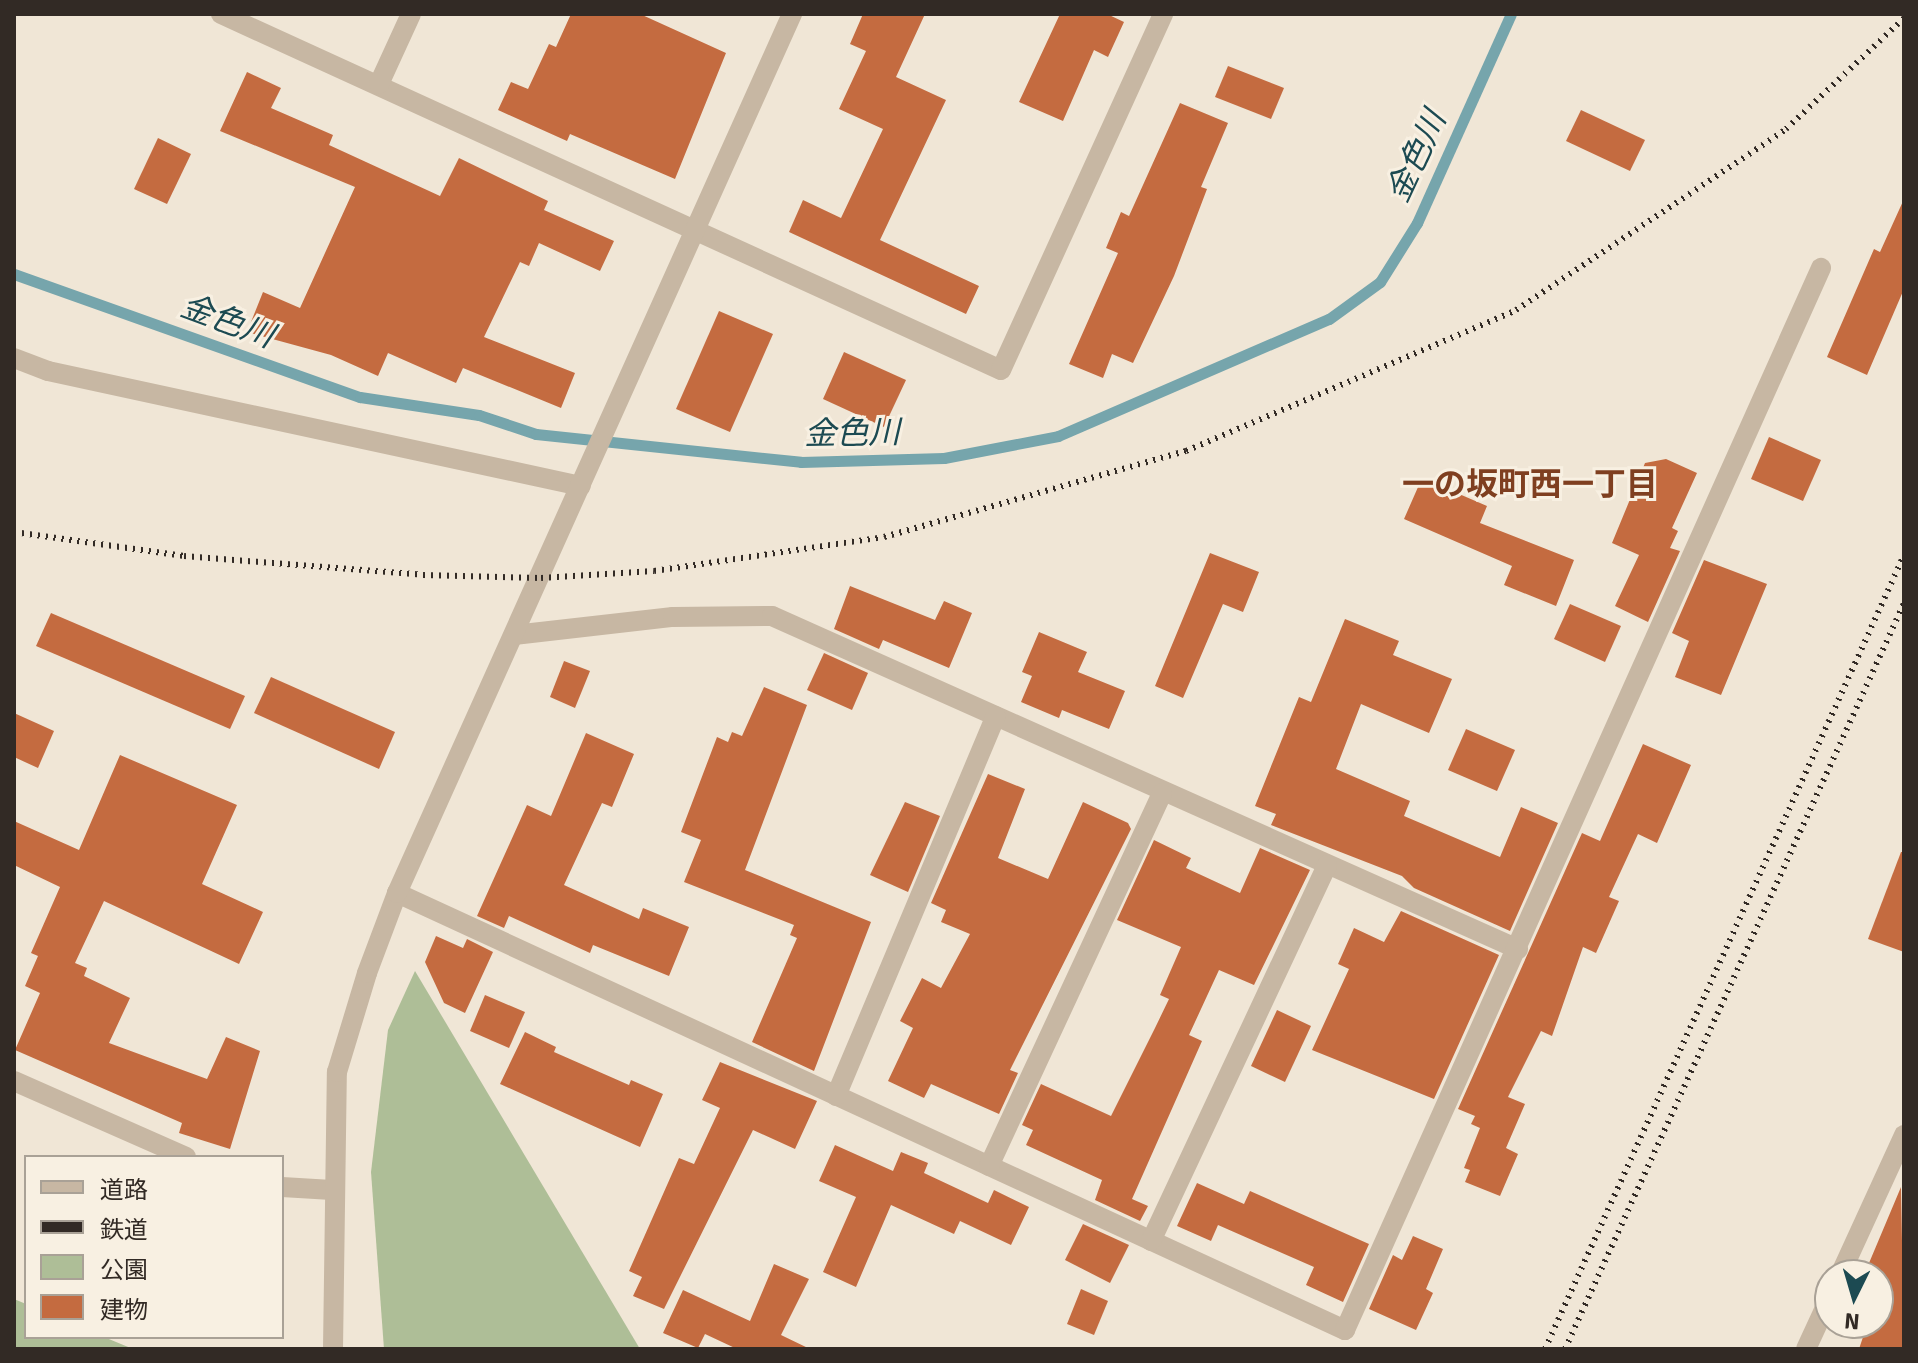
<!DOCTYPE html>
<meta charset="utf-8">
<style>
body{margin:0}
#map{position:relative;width:1918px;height:1363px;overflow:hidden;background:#f0e6d6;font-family:Signika,"Noto Sans JP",sans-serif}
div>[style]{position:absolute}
.green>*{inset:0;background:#aebe97}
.stream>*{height:11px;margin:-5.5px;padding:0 5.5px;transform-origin:5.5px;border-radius:5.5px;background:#76a5ac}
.building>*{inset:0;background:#c46b40}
.minor>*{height:20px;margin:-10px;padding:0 10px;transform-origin:10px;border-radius:10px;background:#c7b7a3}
.tertiary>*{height:20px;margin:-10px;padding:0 10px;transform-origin:10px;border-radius:10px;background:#c7b7a3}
.rail>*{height:6px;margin-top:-3px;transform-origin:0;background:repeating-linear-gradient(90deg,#322a25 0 2px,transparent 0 8px)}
span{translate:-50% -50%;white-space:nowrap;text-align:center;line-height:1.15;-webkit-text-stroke:6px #f8f0e2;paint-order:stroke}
.water-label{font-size:32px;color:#1c4a52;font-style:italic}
.neighbourhood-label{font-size:32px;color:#7f3f20;font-weight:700}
.frame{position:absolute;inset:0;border:16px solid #322a25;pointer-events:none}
.legend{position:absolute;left:24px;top:1155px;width:260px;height:184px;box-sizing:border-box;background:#f8f0e2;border:2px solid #a9a196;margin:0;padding:10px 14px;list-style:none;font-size:24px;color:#322a25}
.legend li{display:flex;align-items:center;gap:16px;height:40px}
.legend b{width:40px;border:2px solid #a9a196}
.north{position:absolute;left:1814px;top:1259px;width:80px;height:80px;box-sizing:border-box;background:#f8f0e2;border:2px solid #a9a196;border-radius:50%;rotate:185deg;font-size:22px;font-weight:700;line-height:32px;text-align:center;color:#322a25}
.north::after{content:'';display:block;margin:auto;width:28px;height:36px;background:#1c4a52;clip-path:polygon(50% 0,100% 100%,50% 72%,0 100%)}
</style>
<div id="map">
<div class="green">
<i style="clip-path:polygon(415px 971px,640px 1349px,384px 1349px,371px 1172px,388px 1030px)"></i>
<i style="clip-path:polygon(14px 1299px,26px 1304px,26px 1337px,104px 1337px,133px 1349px,14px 1349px)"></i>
</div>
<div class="stream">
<i style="left:14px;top:274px;width:367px;rotate:19.6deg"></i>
<i style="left:360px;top:397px;width:120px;rotate:8.6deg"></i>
<i style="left:479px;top:415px;width:60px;rotate:18.4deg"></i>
<i style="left:536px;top:434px;width:266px;rotate:6deg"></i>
<i style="left:801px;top:462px;width:143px;rotate:-1.6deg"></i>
<i style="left:944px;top:458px;width:116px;rotate:-10.9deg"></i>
<i style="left:1058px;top:436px;width:295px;rotate:-23.4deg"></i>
<i style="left:1329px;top:319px;width:63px;rotate:-36deg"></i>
<i style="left:1380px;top:282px;width:70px;rotate:-57.9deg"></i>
<i style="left:1417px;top:223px;width:229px;rotate:-65.8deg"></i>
</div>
<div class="building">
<i style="clip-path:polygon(571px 14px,640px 14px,726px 53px,675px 179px,570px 134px,567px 141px,498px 110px,511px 82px,528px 89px,549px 44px,556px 47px)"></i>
<i style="clip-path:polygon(863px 14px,925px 14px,896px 77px,946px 100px,880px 240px,979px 286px,966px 314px,789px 232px,803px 200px,841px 218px,883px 129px,839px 109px,866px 51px,850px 44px)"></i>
<i style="clip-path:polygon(1060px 14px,1107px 14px,1124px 22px,1108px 57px,1094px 50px,1063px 121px,1019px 102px)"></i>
<i style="clip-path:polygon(1228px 66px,1284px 88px,1271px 119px,1215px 97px)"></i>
<i style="clip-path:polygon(247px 72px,281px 88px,271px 108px,333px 135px,329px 145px,440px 196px,459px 158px,548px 201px,544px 210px,614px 241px,600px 271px,539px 243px,529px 266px,520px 262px,484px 337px,575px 373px,561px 408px,463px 368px,456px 383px,388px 353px,378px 376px,331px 355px,247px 332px,263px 292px,300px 308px,355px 187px,220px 131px)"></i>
<i style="clip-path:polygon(1180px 103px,1228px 123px,1201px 187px,1207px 189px,1174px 276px,1133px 363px,1112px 354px,1103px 378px,1069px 364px,1118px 253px,1106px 248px,1121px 212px,1129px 216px)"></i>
<i style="clip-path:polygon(1581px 110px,1645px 140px,1630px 171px,1566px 141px)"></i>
<i style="clip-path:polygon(158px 138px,191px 154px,167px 204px,134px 189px)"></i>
<i style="clip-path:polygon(1904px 199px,1904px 289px,1867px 375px,1827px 357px,1874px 249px,1880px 252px)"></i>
<i style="clip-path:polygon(719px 311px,773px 334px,730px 432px,676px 409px)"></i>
<i style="clip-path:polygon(844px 352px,906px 380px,884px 427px,823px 399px)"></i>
<i style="clip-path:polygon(1769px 437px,1821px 460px,1803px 501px,1751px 479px)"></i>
<i style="clip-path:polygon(1666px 459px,1697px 473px,1672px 528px,1678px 531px,1670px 548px,1680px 551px,1648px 622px,1615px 606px,1639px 555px,1612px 543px,1645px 463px)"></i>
<i style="clip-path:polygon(1422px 478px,1487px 506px,1480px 523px,1574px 560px,1556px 606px,1504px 585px,1512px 566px,1404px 519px)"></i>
<i style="clip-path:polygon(1210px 553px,1259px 572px,1243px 612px,1223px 604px,1183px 698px,1155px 686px)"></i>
<i style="clip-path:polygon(1704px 560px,1767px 584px,1721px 695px,1675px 677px,1689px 641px,1672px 633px)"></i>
<i style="clip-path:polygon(850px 586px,935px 620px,944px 601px,972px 613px,949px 668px,883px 640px,879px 649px,834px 629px)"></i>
<i style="clip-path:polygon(1570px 604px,1621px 626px,1605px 662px,1554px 639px)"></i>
<i style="clip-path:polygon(51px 613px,245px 696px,230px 729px,36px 646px)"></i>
<i style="clip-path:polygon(1345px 619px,1399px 641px,1393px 655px,1452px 679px,1429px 733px,1361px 704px,1336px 769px,1410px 801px,1404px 816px,1500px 857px,1521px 807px,1558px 823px,1510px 931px,1414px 888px,1402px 876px,1271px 825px,1276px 814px,1255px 806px,1299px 697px,1311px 702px)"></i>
<i style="clip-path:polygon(1039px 632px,1087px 652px,1078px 672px,1125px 691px,1109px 729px,1062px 710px,1059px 718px,1021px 702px,1032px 676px,1022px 672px)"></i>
<i style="clip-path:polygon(824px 653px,868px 673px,852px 710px,807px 690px)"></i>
<i style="clip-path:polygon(564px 661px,590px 671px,575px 708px,550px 697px)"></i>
<i style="clip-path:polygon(271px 677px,395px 732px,379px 769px,254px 713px)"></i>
<i style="clip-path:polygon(764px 687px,807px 705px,745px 870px,871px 922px,814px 1071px,752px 1042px,797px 938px,790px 935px,794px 925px,684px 882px,701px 840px,681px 832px,717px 737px,728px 742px,732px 732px,742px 736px)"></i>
<i style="clip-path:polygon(14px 713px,54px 731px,38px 768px,14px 757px)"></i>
<i style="clip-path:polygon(1466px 729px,1515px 750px,1497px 791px,1448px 770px)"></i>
<i style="clip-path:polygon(586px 733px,634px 754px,612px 807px,602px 803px,564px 885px,639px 919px,643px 908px,689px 927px,669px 976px,593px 945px,590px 953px,509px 916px,504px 928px,477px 916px,527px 805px,551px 816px)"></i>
<i style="clip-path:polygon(1643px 744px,1691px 765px,1657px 843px,1638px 834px,1609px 897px,1619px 901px,1596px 953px,1583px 947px,1552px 1036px,1541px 1031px,1508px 1097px,1525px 1104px,1506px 1148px,1518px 1154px,1500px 1196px,1465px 1182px,1470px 1170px,1464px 1168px,1480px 1128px,1471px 1124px,1475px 1116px,1458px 1109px,1582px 833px,1600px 841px)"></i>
<i style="clip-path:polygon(120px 755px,237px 805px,202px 884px,263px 912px,239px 964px,104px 901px,75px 963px,87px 968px,84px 976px,130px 998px,109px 1043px,207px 1079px,226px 1037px,260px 1051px,230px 1149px,179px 1133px,182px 1123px,15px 1050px,40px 993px,25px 986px,38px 956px,31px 953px,60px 887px,14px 865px,14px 821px,79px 850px)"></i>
<i style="clip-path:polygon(988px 774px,1025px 789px,998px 858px,1048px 879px,1083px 802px,1128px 823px,1131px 829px,1010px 1070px,1018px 1073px,999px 1114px,931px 1084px,924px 1098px,888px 1081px,913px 1028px,900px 1021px,922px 978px,941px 988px,970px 934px,941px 922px,946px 910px,931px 903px)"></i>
<i style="clip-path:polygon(905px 802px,940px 816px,908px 892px,870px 875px)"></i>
<i style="clip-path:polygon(1154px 840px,1191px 858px,1186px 868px,1240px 893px,1260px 848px,1310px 870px,1254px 985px,1219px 970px,1189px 1035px,1202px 1041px,1132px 1199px,1148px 1206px,1140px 1221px,1095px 1200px,1102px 1180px,1026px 1145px,1033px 1130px,1022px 1125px,1041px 1084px,1111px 1116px,1155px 1028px,1169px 999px,1160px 995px,1181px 947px,1117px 920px)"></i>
<i style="clip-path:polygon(1901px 852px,1904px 852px,1904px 952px,1868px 939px)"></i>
<i style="clip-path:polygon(1401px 911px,1499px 955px,1434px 1099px,1312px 1050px,1349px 969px,1338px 964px,1354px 928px,1384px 942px)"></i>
<i style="clip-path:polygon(436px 936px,463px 948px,467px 939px,493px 952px,465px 1013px,444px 1003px,425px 962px)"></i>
<i style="clip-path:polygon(485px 995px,525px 1012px,509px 1048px,470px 1031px)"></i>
<i style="clip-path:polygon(1277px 1010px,1311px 1026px,1285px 1082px,1251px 1066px)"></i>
<i style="clip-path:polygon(525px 1032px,556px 1047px,554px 1052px,629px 1085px,631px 1080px,663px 1094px,640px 1147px,500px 1084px)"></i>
<i style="clip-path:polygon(720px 1062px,817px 1101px,795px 1149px,753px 1130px,664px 1309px,633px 1296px,642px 1277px,629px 1271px,679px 1158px,694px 1164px,720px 1108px,702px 1100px)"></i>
<i style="clip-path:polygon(835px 1145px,893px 1171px,901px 1152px,928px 1163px,924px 1173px,988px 1203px,994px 1190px,1029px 1207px,1011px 1245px,960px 1221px,954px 1234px,891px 1205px,856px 1287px,823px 1272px,856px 1197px,819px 1181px)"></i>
<i style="clip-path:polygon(1197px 1183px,1244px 1204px,1250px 1191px,1369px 1244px,1343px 1302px,1306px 1285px,1314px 1267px,1218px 1225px,1211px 1241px,1177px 1226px)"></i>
<i style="clip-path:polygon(1901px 1187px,1904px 1349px,1859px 1349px,1865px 1331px,1859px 1329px,1861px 1323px,1878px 1323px,1878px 1275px,1864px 1275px)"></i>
<i style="clip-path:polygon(1083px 1224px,1129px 1245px,1110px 1283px,1065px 1260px)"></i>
<i style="clip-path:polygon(1413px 1236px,1443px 1249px,1426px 1289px,1433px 1293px,1416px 1330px,1369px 1309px,1393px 1255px,1402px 1260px)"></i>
<i style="clip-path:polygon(774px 1264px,809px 1279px,781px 1335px,810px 1349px,737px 1349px,705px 1334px,698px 1348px,663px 1333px,683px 1290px,750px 1321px)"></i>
<i style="clip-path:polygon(1081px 1289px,1108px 1301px,1094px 1335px,1067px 1324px)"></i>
</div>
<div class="minor">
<i style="left:221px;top:14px;width:857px;rotate:24.53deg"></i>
<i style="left:1001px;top:370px;width:391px;rotate:-65.5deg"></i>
<i style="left:379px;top:84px;width:77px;rotate:-65.4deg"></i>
<i style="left:14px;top:358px;width:36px;rotate:21deg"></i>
<i style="left:48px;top:371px;width:545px;rotate:12.18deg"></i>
<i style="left:514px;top:635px;width:160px;rotate:-6.5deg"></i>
<i style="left:673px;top:617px;width:99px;rotate:-0.6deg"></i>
<i style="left:772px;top:616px;width:817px;rotate:24.06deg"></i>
<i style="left:397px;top:893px;width:1044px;rotate:24.75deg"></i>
<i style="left:1345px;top:1330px;width:1164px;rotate:-65.86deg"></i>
<i style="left:14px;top:1081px;width:188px;rotate:23.8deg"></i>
<i style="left:836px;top:1096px;width:412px;rotate:-67.2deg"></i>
<i style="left:989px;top:1166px;width:411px;rotate:-65.1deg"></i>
<i style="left:282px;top:1187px;width:50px;rotate:3.4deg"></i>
<i style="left:1151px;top:1241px;width:415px;rotate:-64.9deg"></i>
<i style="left:1840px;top:1275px;width:154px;rotate:-65.4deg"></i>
<i style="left:1806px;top:1349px;width:57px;rotate:-65.2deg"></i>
</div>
<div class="tertiary">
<i style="left:333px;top:1349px;width:277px;rotate:-89.2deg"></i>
<i style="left:337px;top:1072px;width:103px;rotate:-73.1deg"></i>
<i style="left:367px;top:973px;width:85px;rotate:-69.4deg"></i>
<i style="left:397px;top:893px;width:964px;rotate:-65.8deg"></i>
</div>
<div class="rail">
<i style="left:14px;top:532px;width:172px;rotate:8deg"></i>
<i style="left:184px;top:556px;width:240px;rotate:4.5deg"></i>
<i style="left:423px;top:575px;width:118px;rotate:1.5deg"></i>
<i style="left:541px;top:578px;width:113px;rotate:-3.5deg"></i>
<i style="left:654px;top:571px;width:232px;rotate:-8.4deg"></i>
<i style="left:884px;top:537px;width:314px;rotate:-15.9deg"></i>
<i style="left:1186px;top:451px;width:359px;rotate:-23.1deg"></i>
<i style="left:1516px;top:310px;width:325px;rotate:-33.8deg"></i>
<i style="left:1786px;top:129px;width:162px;rotate:-43.2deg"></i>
<i style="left:1545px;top:1349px;width:871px;rotate:-65.67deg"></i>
<i style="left:1565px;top:1349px;width:819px;rotate:-65.56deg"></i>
</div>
<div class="water-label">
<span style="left:1417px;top:157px;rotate:-65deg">金色川</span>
<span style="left:227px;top:322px;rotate:20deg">金色川</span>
<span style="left:852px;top:434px;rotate:-1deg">金色川</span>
</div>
<div class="neighbourhood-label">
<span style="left:1530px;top:485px">一の坂町西一丁目</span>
</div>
<div class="frame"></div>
<ul class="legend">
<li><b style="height:10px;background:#c7b7a3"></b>道路</li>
<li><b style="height:10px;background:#322a25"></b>鉄道</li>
<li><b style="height:22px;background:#aebe97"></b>公園</li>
<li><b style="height:22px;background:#c46b40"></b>建物</li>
</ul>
<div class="north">N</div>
</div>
